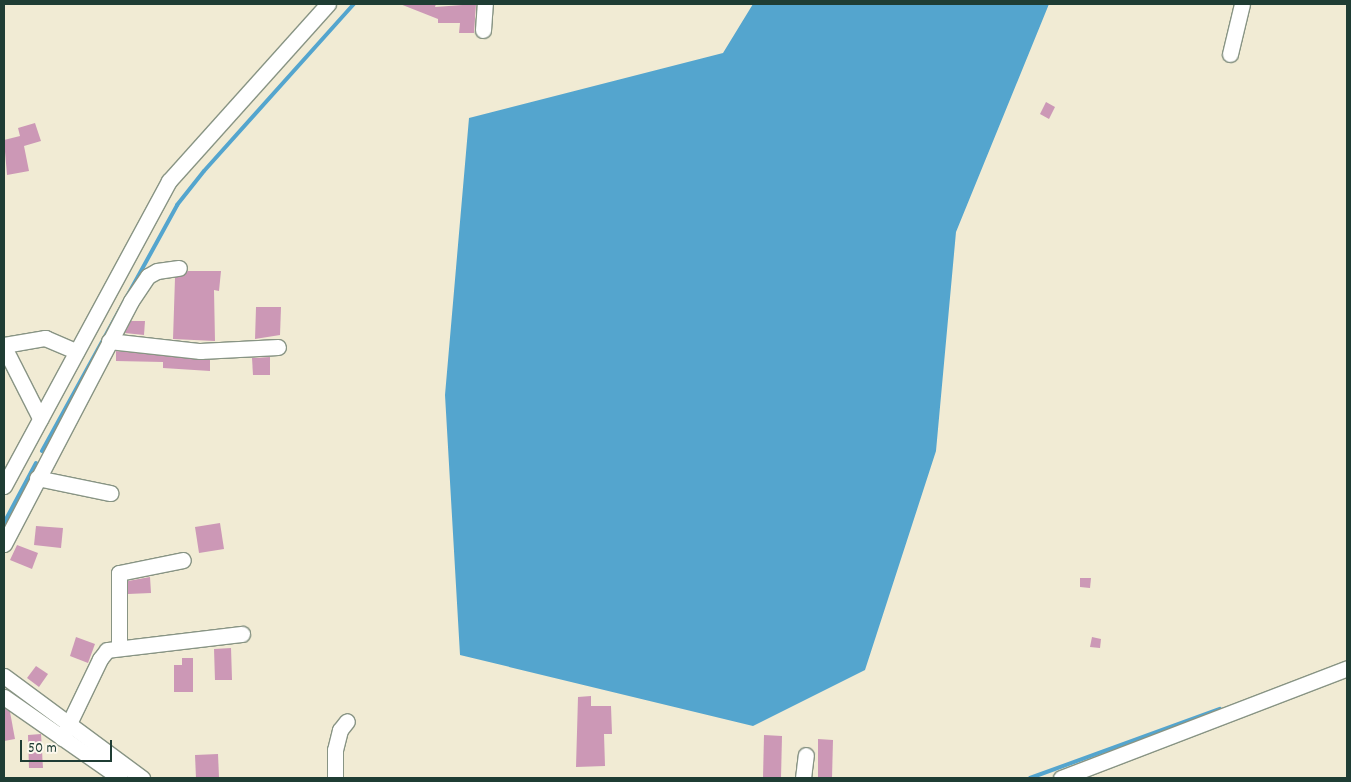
<!DOCTYPE html>
<style>
body{margin:0}
#map{position:relative;width:1351px;height:782px;overflow:hidden;background:#f1ebd4;font-family:Dekko,sans-serif}
div>[style]{position:absolute}
.water>*{inset:0;background:#54a5ce}
.stream>*{height:4px;margin:-2px;padding:0 2px;transform-origin:2px;border-radius:2px;background:#54a5ce}
.building>*{inset:0;background:#cc98b6}
.roads{filter:drop-shadow(1px 0 #889484) drop-shadow(-1px 0 #889484) drop-shadow(0 1px #889484) drop-shadow(0 -1px #889484)}
.minor>*{height:15px;margin:-7.5px;padding:0 7.5px;transform-origin:7.5px;border-radius:7.5px;background:#fff}
span{translate:-50% -50%;white-space:nowrap;text-align:center;line-height:1.15;-webkit-text-stroke:4px #fbf7ec;paint-order:stroke}
.frame{position:absolute;inset:0;border:5px solid #1f3d34;pointer-events:none}
.scale{position:absolute;left:20px;top:740px;width:92px;height:22px;box-sizing:border-box;border:2px solid #1f3d34;border-top:0;padding-left:6px;font-size:15px;line-height:18px;white-space:nowrap;color:#1f3d34;-webkit-text-stroke:4px #fbf7ec;paint-order:stroke}
</style>
<div id="map">
<div class="water">
<i style="clip-path:polygon(753px 4px,1049px 4px,956px 232px,936px 451px,865px 670px,753px 726px,460px 655px,445px 395px,469px 118px,723px 53px)"></i>
</div>
<div class="stream">
<i style="left:42px;top:451px;width:281px;rotate:-61.2deg"></i>
<i style="left:177px;top:205px;width:43px;rotate:-51.5deg"></i>
<i style="left:204px;top:171px;width:224px;rotate:-48.1deg"></i>
<i style="left:4px;top:523px;width:68px;rotate:-61.9deg"></i>
<i style="left:1030px;top:778px;width:202px;rotate:-20deg"></i>
</div>
<div class="building">
<i style="clip-path:polygon(400px 4px,436px 4px,435px 7px,476px 4px,474px 33px,459px 33px,460px 23px,438px 23px,438px 19px)"></i>
<i style="clip-path:polygon(1046px 102px,1055px 107px,1049px 119px,1040px 114px)"></i>
<i style="clip-path:polygon(35px 123px,41px 141px,24px 146px,29px 171px,7px 175px,4px 140px,20px 136px,18px 128px)"></i>
<i style="clip-path:polygon(188px 271px,221px 271px,219px 291px,214px 290px,215px 341px,173px 339px,175px 278px)"></i>
<i style="clip-path:polygon(256px 307px,281px 307px,280px 335px,255px 339px)"></i>
<i style="clip-path:polygon(131px 321px,145px 321px,144px 335px,125px 333px)"></i>
<i style="clip-path:polygon(116px 351px,210px 360px,210px 371px,163px 368px,163px 362px,116px 361px)"></i>
<i style="clip-path:polygon(270px 357px,270px 375px,253px 375px,252px 358px)"></i>
<i style="clip-path:polygon(220px 523px,224px 549px,199px 553px,195px 527px)"></i>
<i style="clip-path:polygon(36px 526px,63px 528px,61px 548px,34px 545px)"></i>
<i style="clip-path:polygon(17px 545px,38px 553px,32px 569px,10px 560px)"></i>
<i style="clip-path:polygon(150px 577px,151px 593px,128px 594px,128px 581px)"></i>
<i style="clip-path:polygon(1080px 578px,1091px 578px,1090px 588px,1080px 587px)"></i>
<i style="clip-path:polygon(76px 637px,95px 644px,88px 663px,70px 656px)"></i>
<i style="clip-path:polygon(1092px 637px,1101px 639px,1100px 648px,1090px 647px)"></i>
<i style="clip-path:polygon(231px 648px,232px 680px,215px 680px,214px 649px)"></i>
<i style="clip-path:polygon(182px 658px,193px 658px,193px 692px,174px 692px,174px 665px,182px 665px)"></i>
<i style="clip-path:polygon(36px 666px,48px 674px,39px 687px,27px 678px)"></i>
<i style="clip-path:polygon(591px 696px,591px 706px,611px 706px,612px 734px,604px 734px,605px 766px,576px 767px,578px 697px)"></i>
<i style="clip-path:polygon(4px 708px,10px 712px,15px 739px,4px 741px)"></i>
<i style="clip-path:polygon(41px 734px,43px 768px,29px 768px,28px 735px)"></i>
<i style="clip-path:polygon(764px 735px,782px 736px,781px 778px,763px 778px)"></i>
<i style="clip-path:polygon(818px 739px,833px 740px,832px 778px,818px 778px)"></i>
<i style="clip-path:polygon(218px 754px,219px 777px,196px 778px,195px 755px)"></i>
</div>
<div class="roads">
<div class="minor">
<i style="left:483px;top:30px;width:26px;rotate:-86deg"></i>
<i style="left:1230px;top:54px;width:51px;rotate:-76.5deg"></i>
<i style="left:109px;top:341px;width:92px;rotate:6.3deg"></i>
<i style="left:200px;top:351px;width:78px;rotate:-2.9deg"></i>
<i style="left:4px;top:345px;width:42px;rotate:-9.7deg"></i>
<i style="left:45px;top:338px;width:34px;rotate:23deg"></i>
<i style="left:4px;top:347px;width:80px;rotate:63.1deg"></i>
<i style="left:37px;top:478px;width:75px;rotate:11.6deg"></i>
<i style="left:4px;top:486px;width:347px;rotate:-61.6deg"></i>
<i style="left:169px;top:181px;width:238px;rotate:-48.1deg"></i>
<i style="left:4px;top:544px;width:274px;rotate:-62.4deg"></i>
<i style="left:131px;top:301px;width:30px;rotate:-56deg"></i>
<i style="left:148px;top:276px;width:10px;rotate:-29deg"></i>
<i style="left:157px;top:271px;width:22px;rotate:-8deg"></i>
<i style="left:119px;top:647px;width:74px;rotate:-90deg"></i>
<i style="left:119px;top:573px;width:65px;rotate:-11.5deg"></i>
<i style="left:4px;top:676px;width:172px;rotate:36.5deg"></i>
<i style="left:4px;top:697px;width:141px;rotate:34.9deg"></i>
<i style="left:62px;top:738px;width:88px;rotate:-64.3deg"></i>
<i style="left:100px;top:659px;width:11px;rotate:-52deg"></i>
<i style="left:107px;top:650px;width:136px;rotate:-6.8deg"></i>
<i style="left:335px;top:778px;width:28px;rotate:-90deg"></i>
<i style="left:335px;top:750px;width:21px;rotate:-76deg"></i>
<i style="left:340px;top:730px;width:11px;rotate:-52deg"></i>
<i style="left:803px;top:778px;width:23px;rotate:-83deg"></i>
<i style="left:1061px;top:778px;width:306px;rotate:-21deg"></i>
</div>
</div>
<div class="frame"></div>
<div class="scale">50 m</div>
</div>
